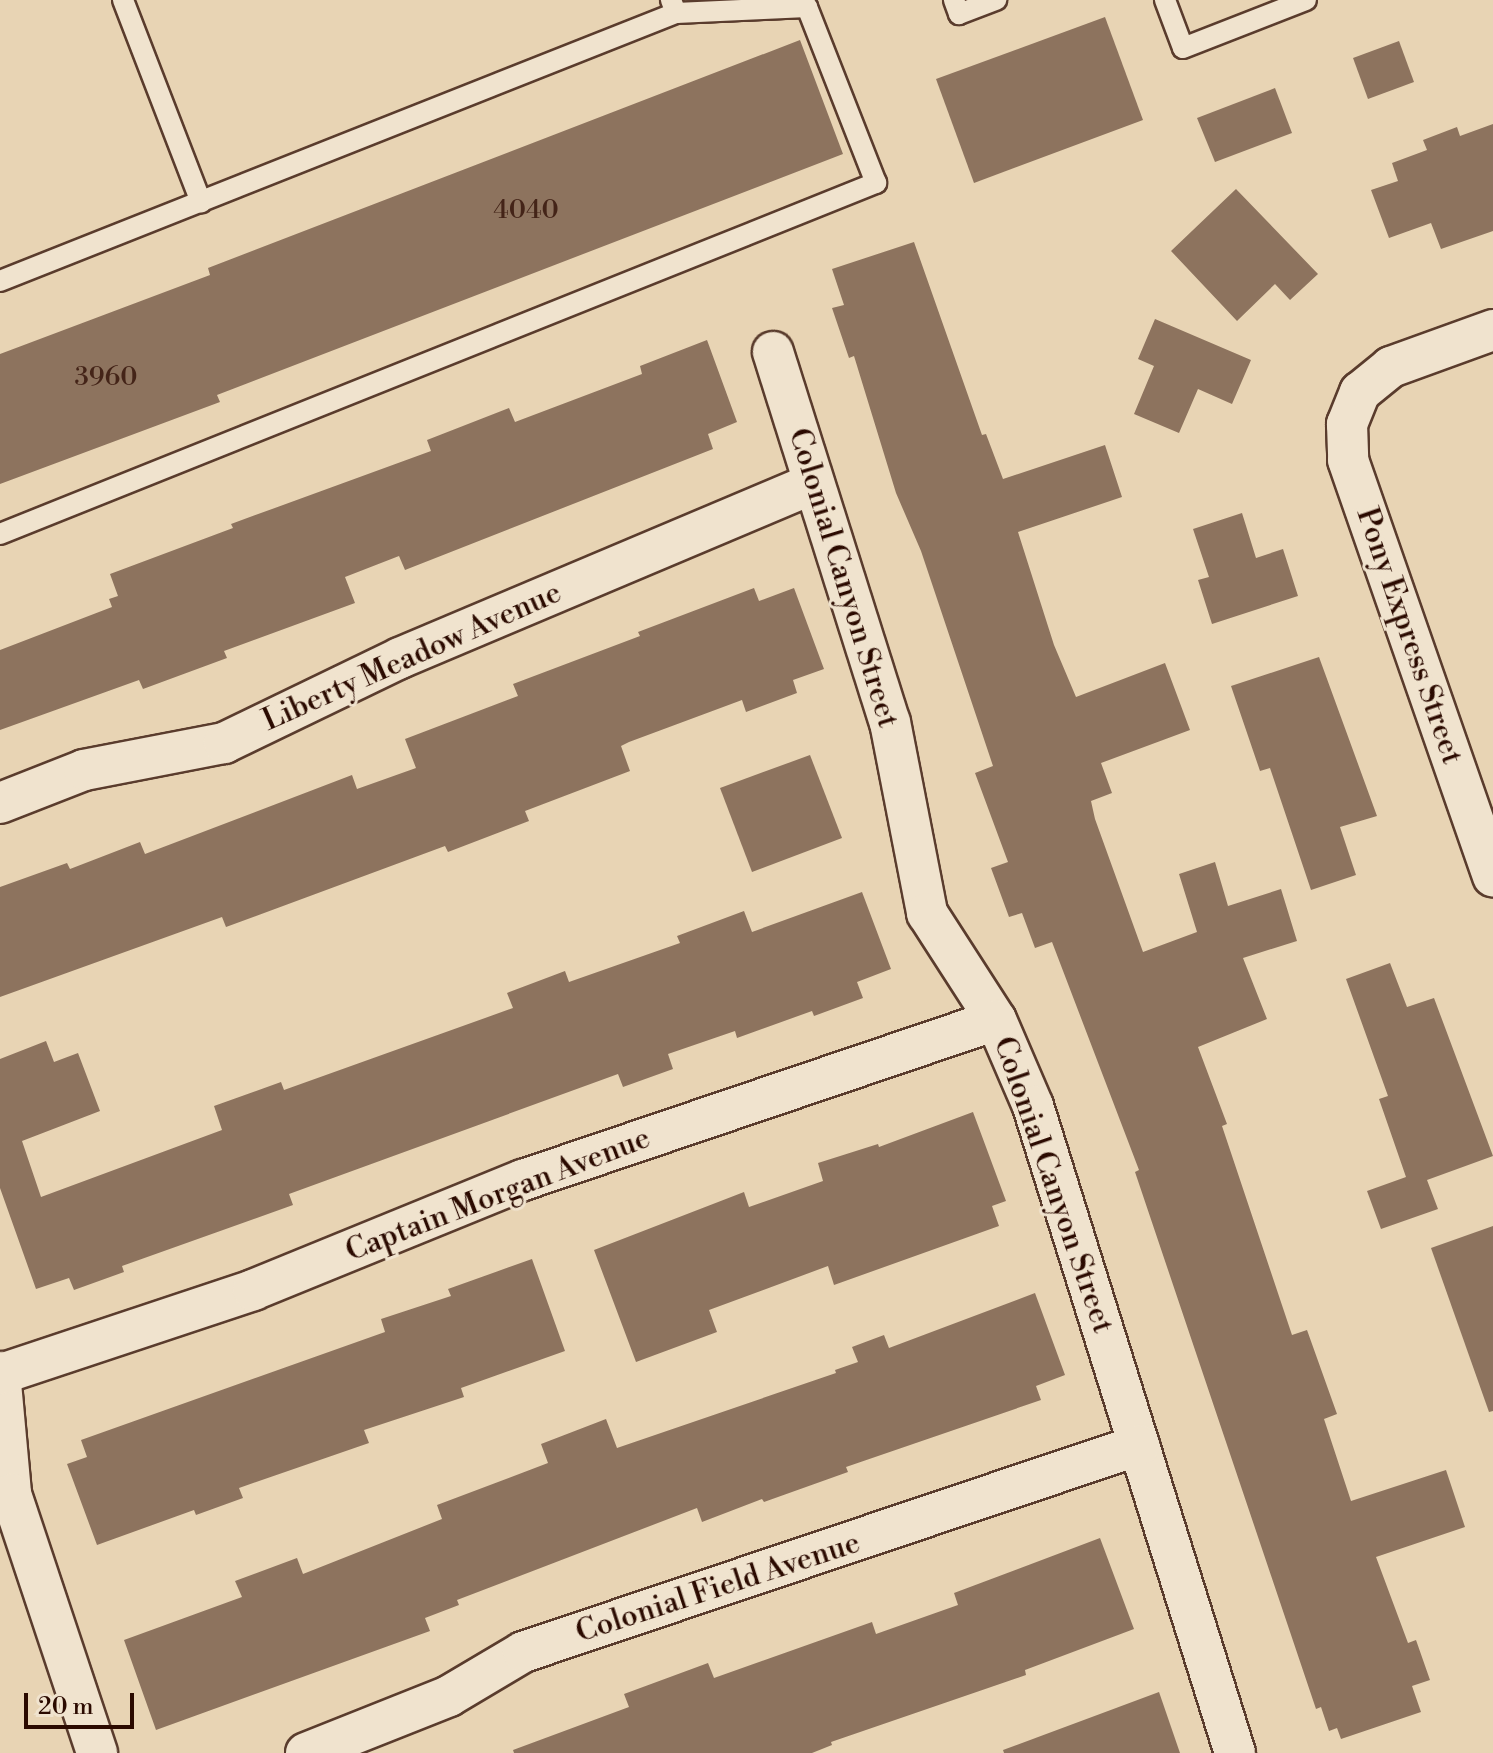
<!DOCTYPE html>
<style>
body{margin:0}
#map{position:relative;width:1493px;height:1753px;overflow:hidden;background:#e8d4b4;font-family:"Libre Bodoni",serif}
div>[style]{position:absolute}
.building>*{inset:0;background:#8d735e}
.roads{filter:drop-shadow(2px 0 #5a3c2d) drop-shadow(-2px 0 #5a3c2d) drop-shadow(0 2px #5a3c2d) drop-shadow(0 -2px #5a3c2d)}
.lane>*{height:20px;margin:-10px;padding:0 10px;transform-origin:10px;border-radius:10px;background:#f0e3ce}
.street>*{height:40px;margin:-20px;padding:0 20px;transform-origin:20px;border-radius:20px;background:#f0e3ce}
span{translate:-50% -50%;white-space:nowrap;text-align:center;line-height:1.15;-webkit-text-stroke:6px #f0e3ce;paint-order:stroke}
.number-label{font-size:26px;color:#442418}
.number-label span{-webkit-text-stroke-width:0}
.street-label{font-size:30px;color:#2b0a00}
.scale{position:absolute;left:24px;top:1693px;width:110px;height:36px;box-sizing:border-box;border:4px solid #2b0a00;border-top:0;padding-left:10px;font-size:24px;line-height:28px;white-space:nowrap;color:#2b0a00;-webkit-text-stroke:6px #f0e3ce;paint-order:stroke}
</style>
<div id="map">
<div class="building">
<i style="clip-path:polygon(1105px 17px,1143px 120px,974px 183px,936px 79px)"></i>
<i style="clip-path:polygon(800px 40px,843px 154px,217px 395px,220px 402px,0 484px,0 354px,210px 275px,208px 268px)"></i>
<i style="clip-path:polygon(1399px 41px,1414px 82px,1368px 99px,1353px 58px)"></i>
<i style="clip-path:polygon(1275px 88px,1292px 133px,1215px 162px,1197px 118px)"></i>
<i style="clip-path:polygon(1493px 124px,1493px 231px,1441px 249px,1431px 223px,1389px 238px,1371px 190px,1398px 181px,1392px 163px,1427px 150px,1423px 140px,1457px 127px,1460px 136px)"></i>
<i style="clip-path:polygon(1236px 189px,1318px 274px,1290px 300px,1275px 284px,1237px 321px,1171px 251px)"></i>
<i style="clip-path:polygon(914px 242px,982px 435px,986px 434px,1003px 479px,1105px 445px,1122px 497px,1018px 532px,1054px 645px,1076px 697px,1165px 663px,1190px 730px,1101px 763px,1112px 793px,1091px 801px,1095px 819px,1143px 952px,1197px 932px,1179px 874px,1215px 862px,1228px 906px,1281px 889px,1297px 941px,1243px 958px,1267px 1019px,1198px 1047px,1227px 1124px,1222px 1126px,1292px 1335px,1307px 1330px,1337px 1414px,1324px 1419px,1351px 1501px,1446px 1470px,1465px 1527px,1376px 1557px,1408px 1643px,1416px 1640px,1430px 1680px,1412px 1686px,1421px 1712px,1341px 1739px,1337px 1728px,1329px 1731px,1321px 1707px,1316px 1709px,1135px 1172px,1139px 1170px,1052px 942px,1035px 948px,1022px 913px,1009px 917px,991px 868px,1008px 862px,975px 773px,993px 766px,921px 551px,896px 493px,854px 356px,849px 358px,832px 308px,844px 305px,832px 269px)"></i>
<i style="clip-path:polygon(1155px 319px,1251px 360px,1232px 404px,1198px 389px,1179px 433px,1134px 414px,1154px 366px,1138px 359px)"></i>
<i style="clip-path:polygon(707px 340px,737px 422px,708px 434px,713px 449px,405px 570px,399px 556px,345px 577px,355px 603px,224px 651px,227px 658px,143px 689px,139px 680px,0 730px,0 650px,112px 607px,109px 599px,118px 596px,110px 574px,233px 528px,231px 524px,431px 451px,427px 440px,509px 408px,515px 422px,642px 374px,640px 366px)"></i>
<i style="clip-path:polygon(1242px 513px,1256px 558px,1283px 549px,1298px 596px,1212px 624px,1198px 580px,1209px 577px,1193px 529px)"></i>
<i style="clip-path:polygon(754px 588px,759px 601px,794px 588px,824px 669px,793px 680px,797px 693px,746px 712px,742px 700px,629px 742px,621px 746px,630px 771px,525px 811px,529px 821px,448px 852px,445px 846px,226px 927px,222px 917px,0 997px,0 887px,67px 863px,70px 869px,140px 842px,145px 854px,352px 775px,357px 789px,416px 768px,405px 739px,518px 696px,513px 684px,640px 636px,638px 632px)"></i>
<i style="clip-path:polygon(1319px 657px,1377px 816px,1340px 827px,1356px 875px,1311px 890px,1270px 768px,1260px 771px,1231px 686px)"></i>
<i style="clip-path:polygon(810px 755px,842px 838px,752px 872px,720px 788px)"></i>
<i style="clip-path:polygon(862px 892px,891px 969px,857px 982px,863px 998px,814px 1016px,812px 1011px,737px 1038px,735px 1031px,668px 1054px,673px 1069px,623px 1087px,618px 1074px,289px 1194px,293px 1205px,122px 1266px,124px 1272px,74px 1290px,69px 1278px,36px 1289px,0 1188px,0 1059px,46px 1041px,54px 1062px,78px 1053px,100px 1111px,22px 1141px,41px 1197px,222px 1130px,214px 1106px,281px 1082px,284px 1090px,513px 1008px,507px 993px,565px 971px,569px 982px,680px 943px,677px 936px,744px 911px,752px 932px)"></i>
<i style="clip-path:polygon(1390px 963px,1407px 1007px,1434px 998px,1493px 1156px,1427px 1180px,1438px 1209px,1381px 1229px,1367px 1191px,1406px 1177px,1379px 1099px,1388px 1096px,1346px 979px)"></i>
<i style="clip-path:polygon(973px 1112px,1006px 1201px,992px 1206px,999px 1226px,834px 1285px,828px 1266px,709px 1310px,717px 1332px,636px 1362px,594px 1250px,744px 1192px,749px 1207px,823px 1181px,818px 1163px,878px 1144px,879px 1147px)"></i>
<i style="clip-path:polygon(1493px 1226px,1493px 1411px,1489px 1412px,1431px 1248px)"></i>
<i style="clip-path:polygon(532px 1259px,565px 1351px,461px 1388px,464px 1397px,364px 1430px,369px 1443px,239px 1488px,243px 1498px,196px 1515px,194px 1510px,97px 1545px,67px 1464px,87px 1457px,81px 1440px,385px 1332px,381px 1319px,451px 1296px,448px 1289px)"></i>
<i style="clip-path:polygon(1035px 1293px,1065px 1375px,1036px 1386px,1041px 1400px,846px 1467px,848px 1472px,764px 1502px,762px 1499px,702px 1522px,697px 1508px,457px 1600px,459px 1605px,425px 1618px,430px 1631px,156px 1730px,124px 1640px,242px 1597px,235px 1581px,297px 1558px,303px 1574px,442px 1519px,437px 1505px,548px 1463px,541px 1444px,606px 1419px,617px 1448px,836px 1373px,835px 1370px,858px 1362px,852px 1347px,884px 1335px,889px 1348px)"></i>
<i style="clip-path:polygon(1100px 1538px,1134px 1629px,1025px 1670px,1026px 1675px,831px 1742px,832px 1745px,812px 1753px,514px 1753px,513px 1750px,629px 1707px,624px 1694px,708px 1663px,714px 1678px,872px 1622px,876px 1634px,958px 1605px,954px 1593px)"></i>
<i style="clip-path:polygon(1159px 1692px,1180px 1753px,1004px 1753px,1003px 1750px)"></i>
</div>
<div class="roads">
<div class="lane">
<i style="left:123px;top:0;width:217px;rotate:68.9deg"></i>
<i style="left:954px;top:0;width:15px;rotate:70deg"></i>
<i style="left:959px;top:14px;width:40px;rotate:-21deg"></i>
<i style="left:1165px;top:0;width:51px;rotate:69.4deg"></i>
<i style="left:1183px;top:48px;width:132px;rotate:-21.3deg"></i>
<i style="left:0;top:281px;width:727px;rotate:-21.63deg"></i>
<i style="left:0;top:534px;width:944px;rotate:-21.84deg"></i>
<i style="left:876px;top:183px;width:189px;rotate:-111.4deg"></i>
<i style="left:807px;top:7px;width:131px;rotate:177.4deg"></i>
<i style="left:676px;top:13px;width:14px;rotate:-111deg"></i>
</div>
<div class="street">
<i style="left:1493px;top:330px;width:109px;rotate:160.1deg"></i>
<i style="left:1391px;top:367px;width:40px;rotate:141deg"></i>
<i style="left:1360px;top:392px;width:35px;rotate:112deg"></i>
<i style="left:1347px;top:424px;width:36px;rotate:88deg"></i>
<i style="left:1348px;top:460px;width:441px;rotate:70.8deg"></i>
<i style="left:773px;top:352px;width:388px;rotate:72.5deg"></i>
<i style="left:890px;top:722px;width:195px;rotate:79deg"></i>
<i style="left:927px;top:913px;width:127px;rotate:57.2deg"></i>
<i style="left:996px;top:1020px;width:94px;rotate:66.7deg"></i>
<i style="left:1033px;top:1106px;width:678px;rotate:72.66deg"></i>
<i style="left:0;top:803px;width:90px;rotate:-21.4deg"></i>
<i style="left:84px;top:770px;width:143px;rotate:-10.9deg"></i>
<i style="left:224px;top:743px;width:195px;rotate:-25.8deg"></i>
<i style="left:400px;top:658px;width:449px;rotate:-22.9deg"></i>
<i style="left:0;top:1372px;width:122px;rotate:84.8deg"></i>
<i style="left:11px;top:1494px;width:273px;rotate:71.6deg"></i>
<i style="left:1px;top:1374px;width:266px;rotate:-18.4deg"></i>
<i style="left:253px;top:1290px;width:292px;rotate:-22.2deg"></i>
<i style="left:523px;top:1180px;width:499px;rotate:-18.7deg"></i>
<i style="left:306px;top:1753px;width:154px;rotate:-21.7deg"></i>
<i style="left:449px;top:1696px;width:86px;rotate:-30.7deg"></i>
<i style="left:523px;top:1652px;width:650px;rotate:-18.57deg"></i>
</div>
</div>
<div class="number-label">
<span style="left:526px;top:211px">4040</span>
<span style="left:106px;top:378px">3960</span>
</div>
<div class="street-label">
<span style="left:843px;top:578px;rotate:73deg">Colonial Canyon Street</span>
<span style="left:1409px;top:636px;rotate:71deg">Pony Express Street</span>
<span style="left:412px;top:657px;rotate:-24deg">Liberty Meadow Avenue</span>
<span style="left:1053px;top:1185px;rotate:71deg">Colonial Canyon Street</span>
<span style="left:498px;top:1195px;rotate:-21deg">Captain Morgan Avenue</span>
<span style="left:718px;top:1588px;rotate:-18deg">Colonial Field Avenue</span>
</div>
<div class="scale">20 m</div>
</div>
